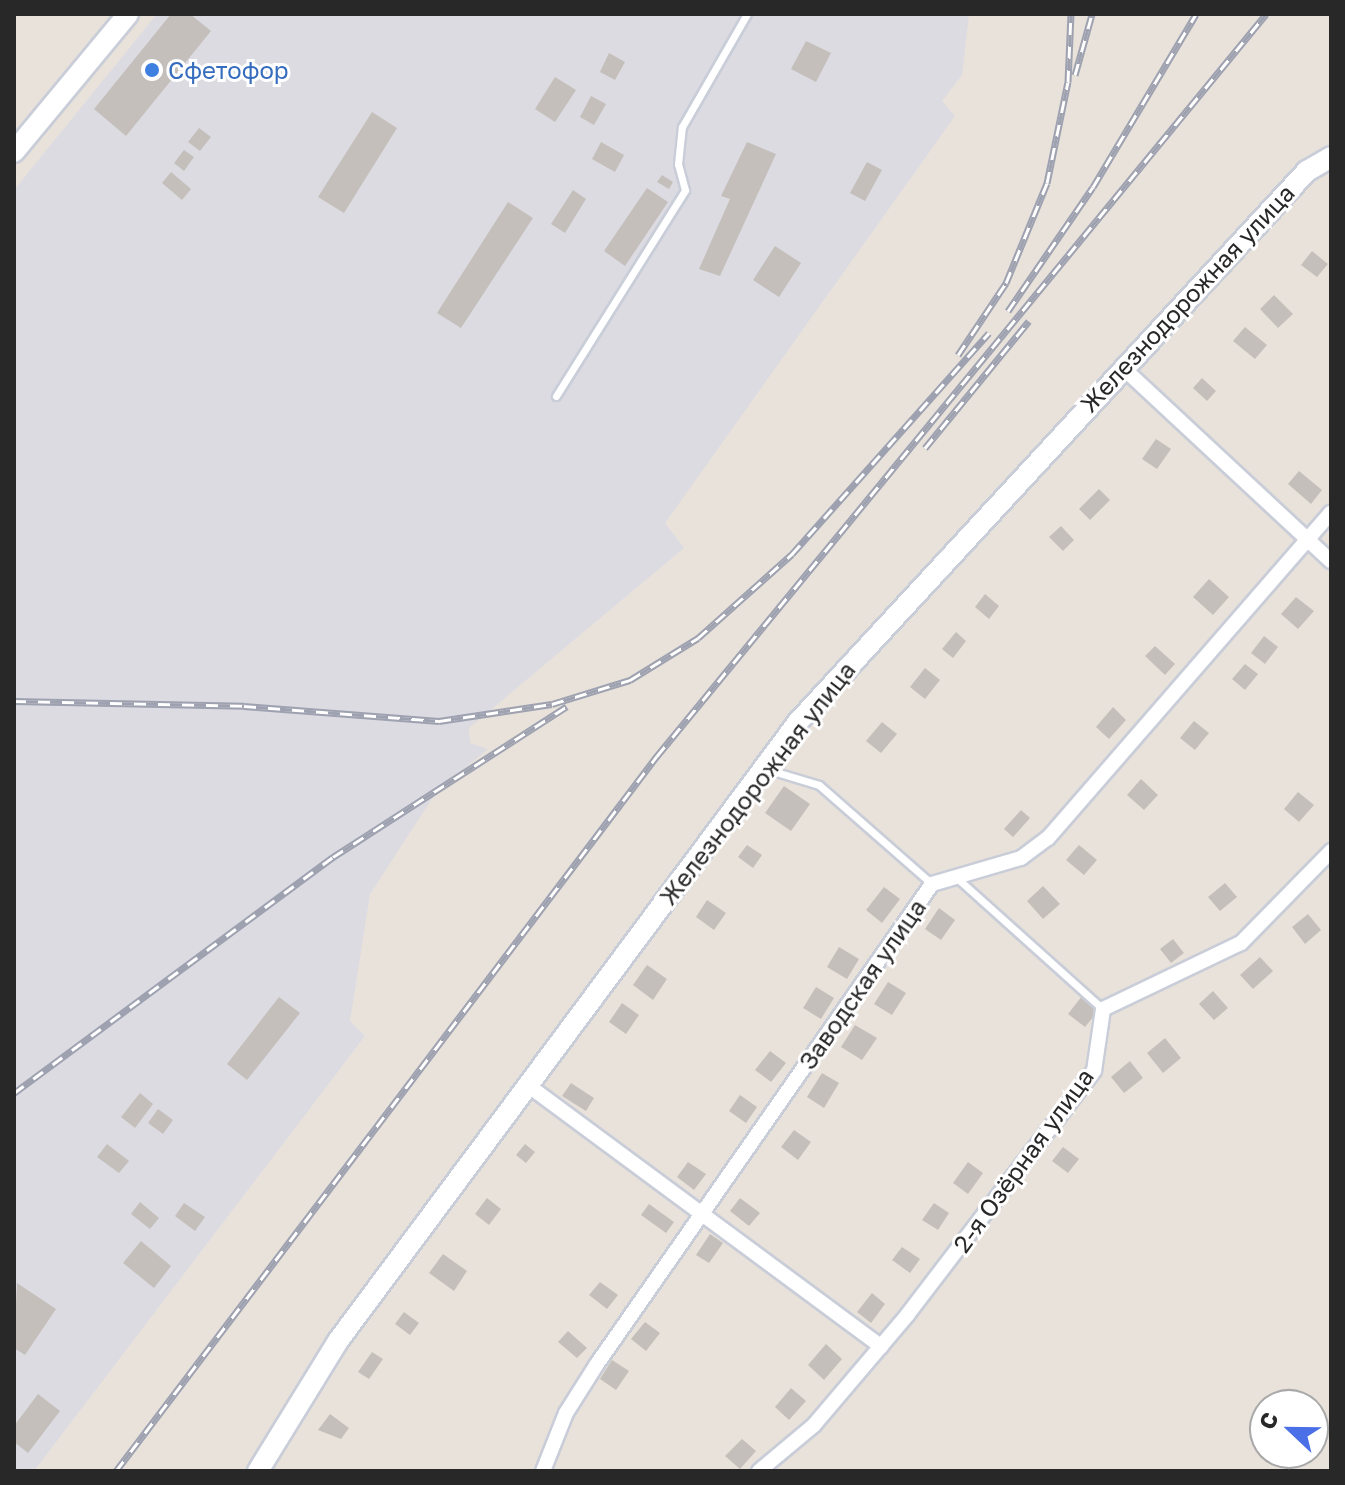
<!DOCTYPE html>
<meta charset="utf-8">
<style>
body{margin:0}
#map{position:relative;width:1345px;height:1485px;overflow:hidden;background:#e9e2db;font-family:"Golos Text",sans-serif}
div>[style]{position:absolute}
.industrial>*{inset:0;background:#dcdbe2}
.building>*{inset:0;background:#c4bfba}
.roads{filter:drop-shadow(2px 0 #c9cdd8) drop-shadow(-2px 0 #c9cdd8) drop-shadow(0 2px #c9cdd8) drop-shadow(0 -2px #c9cdd8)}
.lane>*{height:7px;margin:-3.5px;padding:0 3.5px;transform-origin:3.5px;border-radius:3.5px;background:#fff}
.street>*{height:14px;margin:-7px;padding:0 7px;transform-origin:7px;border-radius:7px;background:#fff}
.secondary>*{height:20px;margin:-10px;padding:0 10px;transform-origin:10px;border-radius:10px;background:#fff}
.rail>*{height:7px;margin-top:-3.5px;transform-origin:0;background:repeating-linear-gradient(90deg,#fff 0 12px,#9ea2b0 0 24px);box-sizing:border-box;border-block:2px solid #9ea2b0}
.dots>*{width:22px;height:22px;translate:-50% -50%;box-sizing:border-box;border:4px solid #fff;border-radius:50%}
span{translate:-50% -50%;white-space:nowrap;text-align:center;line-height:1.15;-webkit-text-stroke:6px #fff;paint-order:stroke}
.shop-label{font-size:24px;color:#366cbe}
.left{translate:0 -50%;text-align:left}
.street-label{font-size:24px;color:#282828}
.frame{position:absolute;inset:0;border:16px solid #282828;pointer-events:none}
.north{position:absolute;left:1249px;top:1389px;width:80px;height:80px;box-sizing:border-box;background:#fff;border:2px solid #a9a9a9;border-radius:50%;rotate:292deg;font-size:22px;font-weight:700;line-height:32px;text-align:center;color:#282828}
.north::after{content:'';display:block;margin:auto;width:28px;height:36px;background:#4a6fe6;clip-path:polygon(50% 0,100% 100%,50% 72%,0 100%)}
</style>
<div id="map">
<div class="industrial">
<i style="clip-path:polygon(157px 14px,969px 14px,962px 75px,942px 101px,955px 116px,665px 523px,684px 548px,469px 728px,470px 743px,488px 749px,437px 791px,370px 894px,350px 1021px,365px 1036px,34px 1471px,14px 1471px,14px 190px)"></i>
</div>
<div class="building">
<i style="clip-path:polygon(171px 14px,190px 14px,211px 31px,126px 136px,94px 109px)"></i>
<i style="clip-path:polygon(806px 41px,831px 53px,816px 82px,791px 69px)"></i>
<i style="clip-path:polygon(609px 53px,625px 62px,615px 80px,600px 72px)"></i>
<i style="clip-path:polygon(555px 77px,576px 90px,555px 122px,535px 109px)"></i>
<i style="clip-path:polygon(591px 96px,606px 104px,594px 125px,580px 117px)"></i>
<i style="clip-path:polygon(372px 112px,397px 128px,344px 213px,318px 197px)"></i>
<i style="clip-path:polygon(199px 128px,211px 137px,200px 151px,188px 142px)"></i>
<i style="clip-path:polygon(601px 142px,624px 155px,615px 172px,592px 159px)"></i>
<i style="clip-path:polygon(747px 142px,776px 154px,720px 276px,699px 269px,730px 199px,721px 196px)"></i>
<i style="clip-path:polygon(184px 150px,194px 157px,184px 171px,174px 163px)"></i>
<i style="clip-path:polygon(867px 162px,882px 170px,865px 201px,850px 193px)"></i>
<i style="clip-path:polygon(171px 172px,191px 189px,182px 200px,162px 183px)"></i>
<i style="clip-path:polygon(662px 175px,673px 182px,669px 189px,657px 182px)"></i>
<i style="clip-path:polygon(647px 188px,668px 202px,625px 266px,604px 251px)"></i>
<i style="clip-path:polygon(573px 190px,586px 199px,565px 233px,551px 224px)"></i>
<i style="clip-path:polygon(508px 202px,533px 218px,461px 328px,437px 313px)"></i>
<i style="clip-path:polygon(775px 246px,801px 263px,779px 297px,753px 280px)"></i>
<i style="clip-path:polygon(1312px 251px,1328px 264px,1317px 277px,1301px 265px)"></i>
<i style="clip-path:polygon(1274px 295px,1293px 314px,1278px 328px,1260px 309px)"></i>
<i style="clip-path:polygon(1245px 327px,1267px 345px,1255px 359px,1233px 341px)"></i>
<i style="clip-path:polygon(1202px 378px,1216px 391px,1207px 401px,1193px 388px)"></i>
<i style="clip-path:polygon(1156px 439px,1171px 449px,1157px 469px,1142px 459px)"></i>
<i style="clip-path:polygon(1299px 471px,1322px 490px,1311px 504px,1288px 484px)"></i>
<i style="clip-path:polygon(1099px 489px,1110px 500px,1090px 520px,1079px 509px)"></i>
<i style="clip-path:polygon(1061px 526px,1074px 540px,1063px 551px,1049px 537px)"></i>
<i style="clip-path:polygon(1209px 579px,1229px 597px,1213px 615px,1193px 597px)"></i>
<i style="clip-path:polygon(985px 594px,999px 606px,989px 619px,975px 607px)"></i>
<i style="clip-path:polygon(1296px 597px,1314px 611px,1298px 629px,1281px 614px)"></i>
<i style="clip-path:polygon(956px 632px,966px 641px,953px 658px,942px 649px)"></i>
<i style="clip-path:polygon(1264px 636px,1278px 647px,1265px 664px,1251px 653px)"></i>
<i style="clip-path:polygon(1155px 646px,1175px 664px,1165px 675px,1145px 656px)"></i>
<i style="clip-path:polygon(1245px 664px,1258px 674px,1245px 690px,1232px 679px)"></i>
<i style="clip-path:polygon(925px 668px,940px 680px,925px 699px,910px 687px)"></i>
<i style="clip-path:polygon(1113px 707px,1126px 720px,1109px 739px,1096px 727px)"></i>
<i style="clip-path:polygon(1194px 721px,1209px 733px,1195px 750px,1180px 738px)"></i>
<i style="clip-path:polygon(882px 722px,897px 734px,881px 753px,866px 741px)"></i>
<i style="clip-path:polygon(1141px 779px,1158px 795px,1144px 810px,1127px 795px)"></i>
<i style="clip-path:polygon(784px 786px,810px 804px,791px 831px,765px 813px)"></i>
<i style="clip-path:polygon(1298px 792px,1314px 805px,1299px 822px,1284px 809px)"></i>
<i style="clip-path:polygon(1021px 810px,1030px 818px,1013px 837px,1004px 829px)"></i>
<i style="clip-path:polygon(747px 845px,762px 855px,753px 868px,738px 857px)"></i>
<i style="clip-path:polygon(1079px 845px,1097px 860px,1084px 875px,1066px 860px)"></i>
<i style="clip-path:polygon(1225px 883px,1237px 897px,1220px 911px,1208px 897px)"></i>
<i style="clip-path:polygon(1043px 886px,1060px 904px,1043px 919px,1027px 901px)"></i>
<i style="clip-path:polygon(884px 887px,900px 899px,882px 923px,866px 910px)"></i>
<i style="clip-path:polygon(707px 900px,726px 913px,714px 930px,696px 917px)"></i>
<i style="clip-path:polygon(939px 908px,955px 920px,941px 940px,925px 929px)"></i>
<i style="clip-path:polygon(1308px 914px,1321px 930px,1305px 944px,1292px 927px)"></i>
<i style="clip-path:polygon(1173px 939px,1184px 953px,1171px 963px,1160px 949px)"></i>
<i style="clip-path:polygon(839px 947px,859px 959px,847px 979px,827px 967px)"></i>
<i style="clip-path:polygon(1260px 957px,1273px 971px,1253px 989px,1240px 975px)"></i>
<i style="clip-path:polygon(647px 965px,667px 979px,653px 1000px,633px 985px)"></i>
<i style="clip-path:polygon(888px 982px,906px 993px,892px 1015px,874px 1004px)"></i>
<i style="clip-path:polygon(816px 987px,834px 998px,821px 1019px,803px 1008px)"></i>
<i style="clip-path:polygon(1213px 991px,1228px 1008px,1214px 1020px,1199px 1004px)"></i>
<i style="clip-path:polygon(1082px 996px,1099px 1010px,1085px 1027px,1068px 1014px)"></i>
<i style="clip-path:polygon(279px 997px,300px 1013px,247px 1080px,227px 1064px)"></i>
<i style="clip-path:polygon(622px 1003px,639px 1015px,626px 1034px,609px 1022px)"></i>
<i style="clip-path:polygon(855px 1025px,877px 1038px,862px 1060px,841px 1047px)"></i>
<i style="clip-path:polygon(1165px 1038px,1181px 1058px,1163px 1073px,1147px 1053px)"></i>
<i style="clip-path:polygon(770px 1051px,786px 1063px,771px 1082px,755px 1070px)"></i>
<i style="clip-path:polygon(1130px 1061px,1143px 1078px,1124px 1093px,1111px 1077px)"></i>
<i style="clip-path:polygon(822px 1073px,839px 1083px,824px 1108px,807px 1097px)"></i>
<i style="clip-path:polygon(571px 1083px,594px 1098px,586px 1111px,562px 1096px)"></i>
<i style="clip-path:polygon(140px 1093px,153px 1104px,135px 1128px,121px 1117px)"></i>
<i style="clip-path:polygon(740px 1095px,757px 1107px,746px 1123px,729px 1111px)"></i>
<i style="clip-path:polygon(158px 1109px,173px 1120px,163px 1134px,148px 1123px)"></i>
<i style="clip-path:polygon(794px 1130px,811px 1142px,798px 1160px,781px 1147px)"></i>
<i style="clip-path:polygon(107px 1144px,129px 1161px,119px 1173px,97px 1157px)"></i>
<i style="clip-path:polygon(525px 1144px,535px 1152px,526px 1163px,516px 1155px)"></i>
<i style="clip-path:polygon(1063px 1147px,1079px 1159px,1068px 1173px,1052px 1161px)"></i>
<i style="clip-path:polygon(688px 1162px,706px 1174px,694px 1190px,677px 1177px)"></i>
<i style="clip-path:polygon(968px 1162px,983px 1173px,968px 1194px,953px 1183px)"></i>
<i style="clip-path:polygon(487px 1198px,501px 1209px,489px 1225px,475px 1214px)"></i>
<i style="clip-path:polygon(740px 1198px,760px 1213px,749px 1226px,730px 1211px)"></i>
<i style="clip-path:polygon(140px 1202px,159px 1218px,150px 1229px,131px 1214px)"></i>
<i style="clip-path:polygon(184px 1203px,205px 1217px,195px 1231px,175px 1216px)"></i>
<i style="clip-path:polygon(934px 1203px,949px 1213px,938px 1230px,922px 1220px)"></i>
<i style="clip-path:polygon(649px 1204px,674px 1222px,666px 1233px,641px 1215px)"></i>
<i style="clip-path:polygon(710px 1234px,723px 1243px,709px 1263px,696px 1255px)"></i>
<i style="clip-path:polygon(141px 1241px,171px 1266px,154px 1288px,123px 1263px)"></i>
<i style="clip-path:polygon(902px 1247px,920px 1259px,910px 1273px,892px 1260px)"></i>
<i style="clip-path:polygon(443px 1254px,467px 1271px,454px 1291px,429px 1273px)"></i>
<i style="clip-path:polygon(600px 1282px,618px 1295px,607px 1309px,589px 1295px)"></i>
<i style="clip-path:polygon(17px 1283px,56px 1309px,25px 1355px,14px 1348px)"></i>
<i style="clip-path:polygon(872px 1293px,885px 1304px,871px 1323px,857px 1312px)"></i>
<i style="clip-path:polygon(404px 1312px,419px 1323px,410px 1335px,395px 1324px)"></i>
<i style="clip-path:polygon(645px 1322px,660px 1333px,646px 1351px,631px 1339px)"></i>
<i style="clip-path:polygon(568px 1331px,587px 1348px,577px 1358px,558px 1342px)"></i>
<i style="clip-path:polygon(826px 1344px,842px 1359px,824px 1380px,808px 1365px)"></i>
<i style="clip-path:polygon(372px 1352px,383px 1359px,369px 1379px,358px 1372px)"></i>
<i style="clip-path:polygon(612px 1360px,629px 1371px,616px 1390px,600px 1379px)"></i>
<i style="clip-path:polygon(791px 1388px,806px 1401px,789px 1420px,775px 1407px)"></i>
<i style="clip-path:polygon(38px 1394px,60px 1411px,28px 1453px,14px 1442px,14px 1426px)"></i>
<i style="clip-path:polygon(330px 1414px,349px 1428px,341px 1439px,318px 1430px)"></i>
<i style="clip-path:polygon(742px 1439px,756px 1451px,740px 1469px,725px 1456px)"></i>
</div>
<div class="roads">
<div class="lane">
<i style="left:556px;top:396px;width:243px;rotate:-57.9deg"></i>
<i style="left:685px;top:190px;width:27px;rotate:-105deg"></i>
<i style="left:678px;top:164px;width:37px;rotate:-84deg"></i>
<i style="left:682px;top:127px;width:130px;rotate:-60.1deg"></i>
<i style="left:766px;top:769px;width:55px;rotate:16.8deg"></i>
<i style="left:819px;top:785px;width:150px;rotate:41.2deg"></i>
<i style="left:958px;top:879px;width:195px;rotate:41.9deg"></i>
</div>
<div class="street">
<i style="left:1122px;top:367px;width:285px;rotate:42.9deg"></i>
<i style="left:529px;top:1086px;width:438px;rotate:36.5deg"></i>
<i style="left:543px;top:1471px;width:62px;rotate:-68.4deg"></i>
<i style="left:566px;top:1413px;width:58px;rotate:-57.7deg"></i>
<i style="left:597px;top:1364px;width:585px;rotate:-55.09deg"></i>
<i style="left:932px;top:884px;width:93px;rotate:-16.3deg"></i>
<i style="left:1021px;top:858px;width:34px;rotate:-37deg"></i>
<i style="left:1048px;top:838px;width:431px;rotate:-49deg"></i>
<i style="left:759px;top:1471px;width:72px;rotate:-39.9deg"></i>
<i style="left:814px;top:1425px;width:145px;rotate:-49.7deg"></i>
<i style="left:908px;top:1314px;width:306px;rotate:-52.6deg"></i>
<i style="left:1094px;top:1071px;width:63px;rotate:-81.7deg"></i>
<i style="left:1103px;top:1009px;width:153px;rotate:-25.6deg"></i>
<i style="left:1241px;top:943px;width:129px;rotate:-45.6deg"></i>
</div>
<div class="secondary">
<i style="left:14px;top:152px;width:179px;rotate:-50.4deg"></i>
<i style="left:258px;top:1471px;width:153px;rotate:-58.4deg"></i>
<i style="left:338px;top:1341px;width:771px;rotate:-53.38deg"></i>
<i style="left:798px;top:722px;width:750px;rotate:-47.27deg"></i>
<i style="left:1307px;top:171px;width:28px;rotate:-30deg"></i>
</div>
</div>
<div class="rail">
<i style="left:1075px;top:75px;width:63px;rotate:-74.4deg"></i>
<i style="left:1008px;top:311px;width:150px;rotate:-55.6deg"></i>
<i style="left:1093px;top:187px;width:201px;rotate:-59.2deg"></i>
<i style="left:958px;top:355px;width:87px;rotate:-56.3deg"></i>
<i style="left:1006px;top:283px;width:108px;rotate:-67.7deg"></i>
<i style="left:1047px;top:183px;width:103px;rotate:-78.3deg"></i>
<i style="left:1068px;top:82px;width:68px;rotate:-87.5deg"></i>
<i style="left:925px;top:448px;width:164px;rotate:-50.7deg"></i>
<i style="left:14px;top:701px;width:230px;rotate:1.2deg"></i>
<i style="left:244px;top:706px;width:196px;rotate:4.4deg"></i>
<i style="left:439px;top:721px;width:114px;rotate:-8.6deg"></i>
<i style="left:552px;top:704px;width:82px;rotate:-17.1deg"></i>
<i style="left:630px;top:680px;width:80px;rotate:-31.7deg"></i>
<i style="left:698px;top:638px;width:126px;rotate:-41.8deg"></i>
<i style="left:792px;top:554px;width:296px;rotate:-48.3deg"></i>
<i style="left:14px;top:1093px;width:397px;rotate:-36.5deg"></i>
<i style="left:333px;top:857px;width:278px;rotate:-32.8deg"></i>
<i style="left:116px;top:1471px;width:897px;rotate:-52.89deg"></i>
<i style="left:657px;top:756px;width:960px;rotate:-50.62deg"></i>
</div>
<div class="dots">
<i style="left:152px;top:70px;background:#3f7fe0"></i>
</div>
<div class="shop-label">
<span class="left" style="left:168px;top:70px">Сфетофор</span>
</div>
<div class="street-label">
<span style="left:1187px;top:298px;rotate:-47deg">Железнодорожная улица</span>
<span style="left:757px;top:783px;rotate:-52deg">Железнодорожная улица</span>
<span style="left:862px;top:984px;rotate:-55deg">Заводская улица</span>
<span style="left:1023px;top:1160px;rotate:-54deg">2-я Озёрная улица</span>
</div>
<div class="frame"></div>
<div class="north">С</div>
</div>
